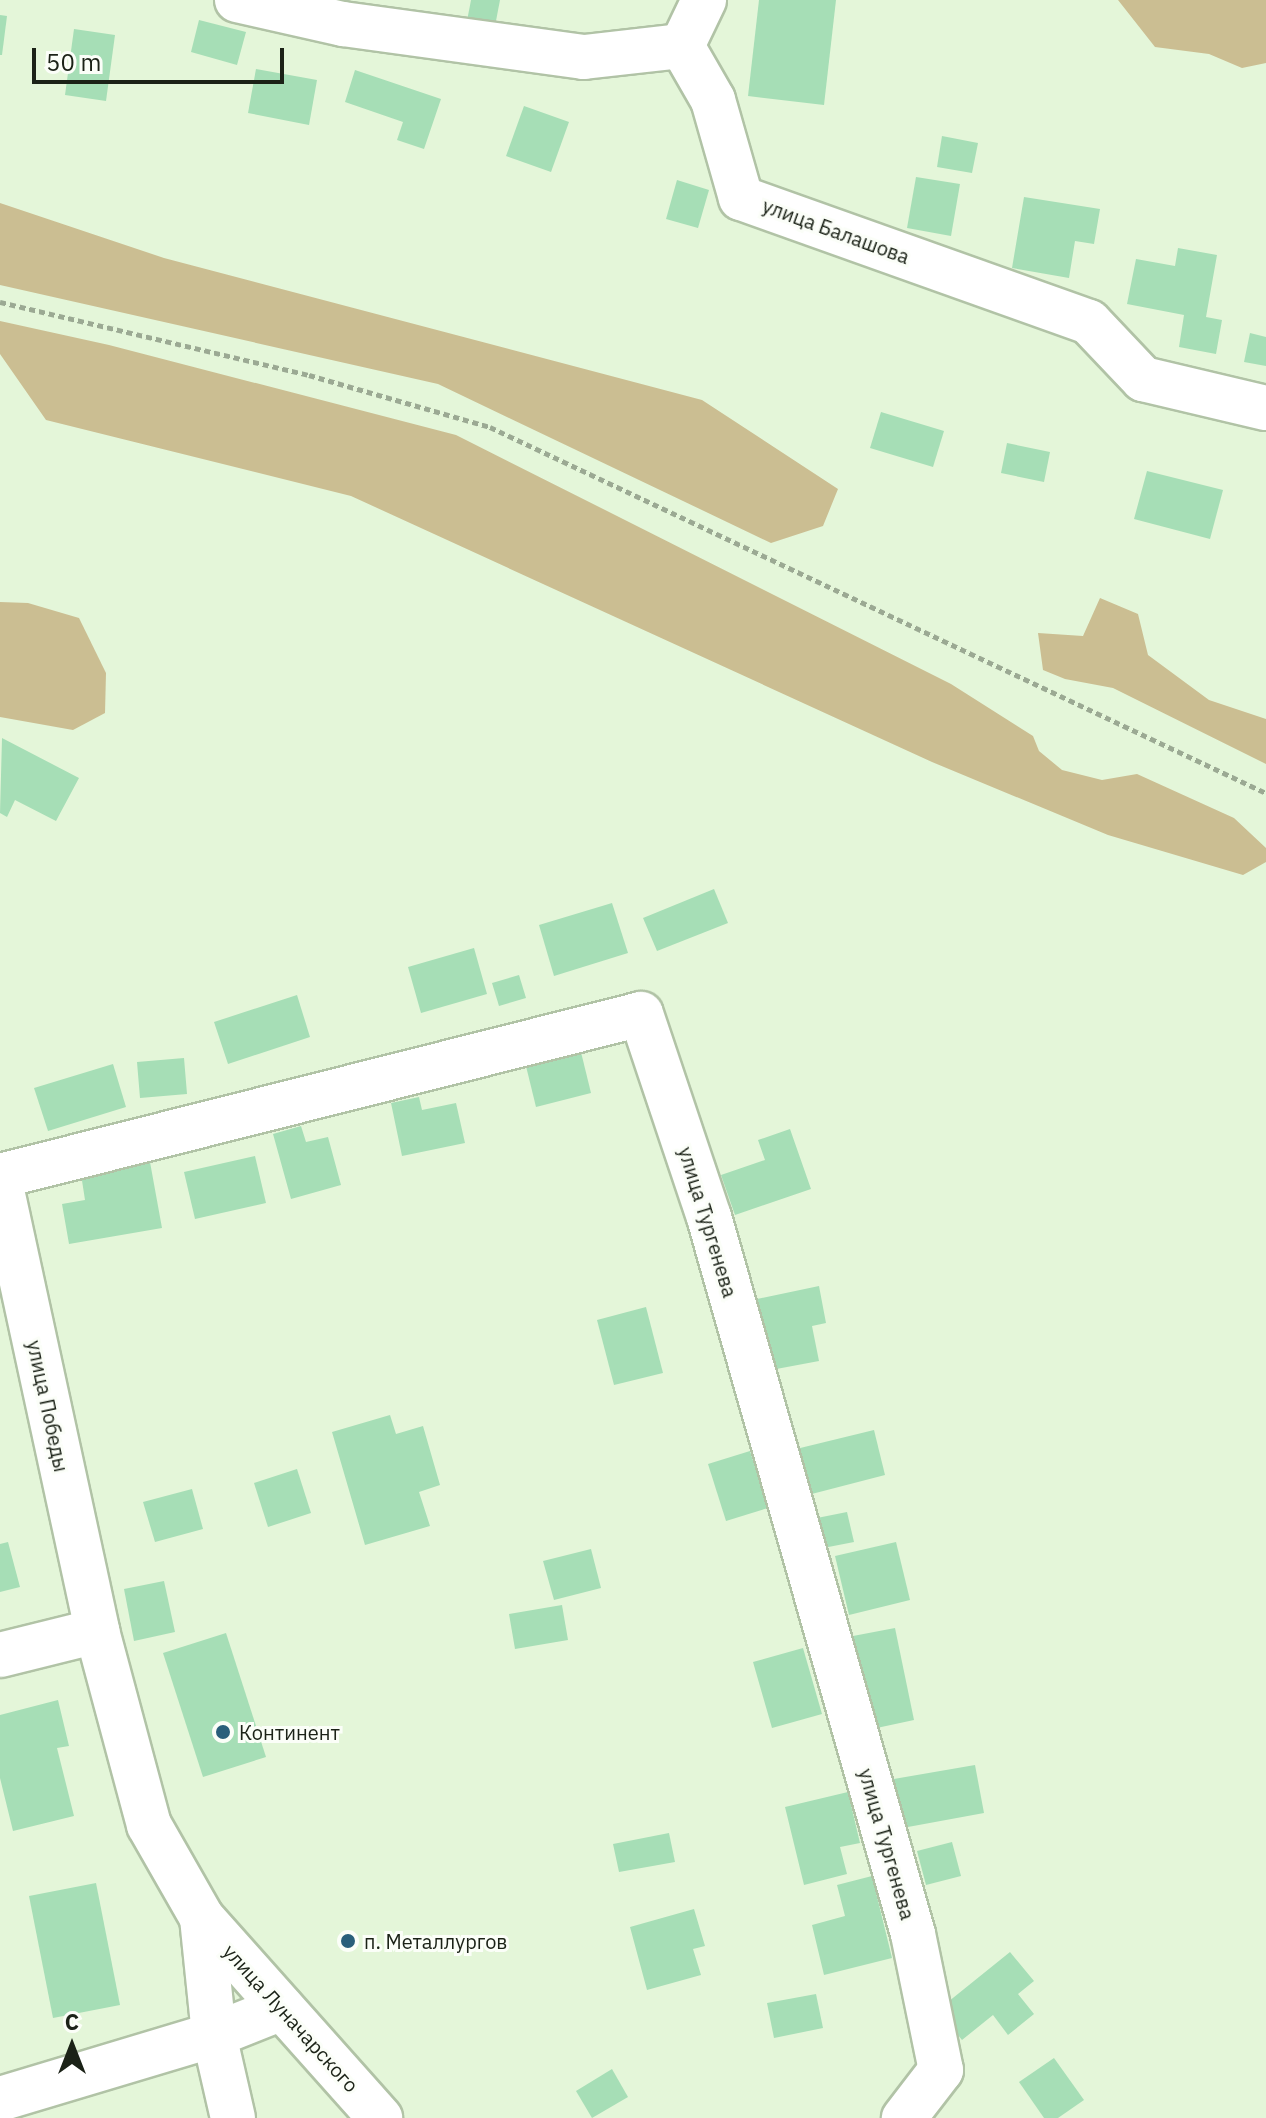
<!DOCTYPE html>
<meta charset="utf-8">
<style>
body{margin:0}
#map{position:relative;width:1266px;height:2118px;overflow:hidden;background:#e4f6d9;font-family:"IBM Plex Sans",sans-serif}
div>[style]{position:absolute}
.green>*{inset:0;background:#cbbe92}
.building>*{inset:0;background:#a6deb6}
.path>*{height:5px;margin-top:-2.5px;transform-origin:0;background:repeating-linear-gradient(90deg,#9ba993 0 6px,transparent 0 10px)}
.roads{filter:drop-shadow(2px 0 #b1c3a6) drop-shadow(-2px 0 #b1c3a6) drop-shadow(0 2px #b1c3a6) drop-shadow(0 -2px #b1c3a6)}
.minor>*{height:44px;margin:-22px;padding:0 22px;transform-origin:22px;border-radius:22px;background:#fff}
.dots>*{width:22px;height:22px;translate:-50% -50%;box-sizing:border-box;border:4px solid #fbfef8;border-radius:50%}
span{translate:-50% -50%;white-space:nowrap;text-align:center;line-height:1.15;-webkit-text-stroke:6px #fbfef8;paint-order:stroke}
.street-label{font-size:20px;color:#1b2217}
.poi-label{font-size:20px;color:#1b2217}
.left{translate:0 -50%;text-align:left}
.north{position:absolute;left:32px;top:2006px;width:80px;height:80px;-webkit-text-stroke:6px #fbfef8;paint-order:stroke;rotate:0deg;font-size:22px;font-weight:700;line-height:32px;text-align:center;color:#1b2217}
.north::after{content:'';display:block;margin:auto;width:28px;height:36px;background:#1b2217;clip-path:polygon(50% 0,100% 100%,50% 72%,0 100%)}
.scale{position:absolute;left:32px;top:48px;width:252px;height:36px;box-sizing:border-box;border:4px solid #1b2217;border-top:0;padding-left:10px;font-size:24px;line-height:28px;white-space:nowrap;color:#1b2217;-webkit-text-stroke:6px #fbfef8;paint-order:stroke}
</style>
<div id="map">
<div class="green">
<i style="clip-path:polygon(1118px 0,1266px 0,1266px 63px,1242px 68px,1209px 54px,1155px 47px)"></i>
<i style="clip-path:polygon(0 203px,164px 258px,702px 400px,838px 489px,823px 526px,771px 543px,438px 384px,0 285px)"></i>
<i style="clip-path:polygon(0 321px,109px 345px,456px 435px,951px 684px,1033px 736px,1039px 751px,1062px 770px,1102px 780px,1137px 774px,1234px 818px,1266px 848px,1266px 862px,1243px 875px,1108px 835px,932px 762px,351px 496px,46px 420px,0 354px)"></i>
<i style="clip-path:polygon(1100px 598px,1138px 614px,1148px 655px,1209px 700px,1266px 719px,1266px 764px,1113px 688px,1065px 679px,1043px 670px,1038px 633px,1083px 636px)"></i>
<i style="clip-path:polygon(0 602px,28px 603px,79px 618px,106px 673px,105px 713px,73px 730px,0 717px)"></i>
</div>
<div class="building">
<i style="clip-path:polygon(471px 0,500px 0,495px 26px,467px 21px)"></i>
<i style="clip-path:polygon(759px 0,836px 0,824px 105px,748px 96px)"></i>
<i style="clip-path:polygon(0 15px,7px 16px,2px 55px,0 55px)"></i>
<i style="clip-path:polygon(199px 20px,246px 32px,237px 65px,191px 52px)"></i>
<i style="clip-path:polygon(74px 29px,115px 35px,106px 101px,65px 95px)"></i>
<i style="clip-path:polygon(256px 69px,317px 80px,309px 125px,248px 113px)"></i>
<i style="clip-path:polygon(355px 70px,441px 99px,424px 149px,397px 140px,403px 122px,345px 102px)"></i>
<i style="clip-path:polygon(524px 106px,569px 122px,551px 172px,506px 156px)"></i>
<i style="clip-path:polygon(942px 136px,978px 143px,972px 173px,937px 167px)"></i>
<i style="clip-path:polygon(916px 177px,960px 184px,951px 236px,907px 228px)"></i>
<i style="clip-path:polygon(677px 180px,709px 190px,698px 228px,666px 219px)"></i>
<i style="clip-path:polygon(1024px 197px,1100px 209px,1094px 244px,1075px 241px,1069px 278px,1012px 268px)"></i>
<i style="clip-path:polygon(1178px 248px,1217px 255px,1206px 317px,1222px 320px,1216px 354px,1179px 347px,1184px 315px,1127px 304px,1136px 259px,1175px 266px)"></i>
<i style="clip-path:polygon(1250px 333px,1266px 337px,1266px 366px,1244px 362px)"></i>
<i style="clip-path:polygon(881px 412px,944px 431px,933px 467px,870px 448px)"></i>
<i style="clip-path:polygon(1007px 443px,1050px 452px,1044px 482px,1001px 473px)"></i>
<i style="clip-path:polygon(1147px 471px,1223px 490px,1210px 539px,1134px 519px)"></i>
<i style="clip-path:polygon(2px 738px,79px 778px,56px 821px,15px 800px,7px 817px,0 813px)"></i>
<i style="clip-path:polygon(714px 889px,728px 923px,657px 951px,643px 918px)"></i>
<i style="clip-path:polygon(612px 903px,628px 953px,554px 976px,539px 925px)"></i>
<i style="clip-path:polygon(474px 948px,487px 994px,421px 1013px,408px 967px)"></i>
<i style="clip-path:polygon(519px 975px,526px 998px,499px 1006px,492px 983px)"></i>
<i style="clip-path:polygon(297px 995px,310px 1037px,228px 1064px,214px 1022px)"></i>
<i style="clip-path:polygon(580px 1048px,591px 1093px,536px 1107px,525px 1062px)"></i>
<i style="clip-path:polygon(184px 1058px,187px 1094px,140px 1098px,137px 1062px)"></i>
<i style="clip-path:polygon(113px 1064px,126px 1107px,48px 1131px,34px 1088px)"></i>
<i style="clip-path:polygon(419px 1097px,422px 1110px,456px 1103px,465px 1143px,402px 1156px,391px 1103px)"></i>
<i style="clip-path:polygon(301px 1126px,306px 1142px,328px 1137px,341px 1185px,291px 1199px,273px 1134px)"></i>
<i style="clip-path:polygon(790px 1129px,811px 1189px,735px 1215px,721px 1175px,765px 1160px,758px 1140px)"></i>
<i style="clip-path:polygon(255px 1156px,266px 1203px,195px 1219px,184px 1172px)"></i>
<i style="clip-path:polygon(150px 1162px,162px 1228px,69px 1244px,62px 1204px,85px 1200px,81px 1174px)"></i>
<i style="clip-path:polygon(819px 1286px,826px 1323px,812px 1326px,819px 1361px,771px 1370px,757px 1299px)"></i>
<i style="clip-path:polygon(646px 1307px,663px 1373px,614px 1385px,597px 1320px)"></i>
<i style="clip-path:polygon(390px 1415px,396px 1434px,423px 1426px,440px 1485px,419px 1492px,430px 1526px,365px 1545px,332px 1432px)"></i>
<i style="clip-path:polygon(874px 1430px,885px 1475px,804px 1496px,792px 1450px)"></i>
<i style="clip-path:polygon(750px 1451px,768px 1508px,726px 1521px,708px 1464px)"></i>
<i style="clip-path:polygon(297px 1469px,311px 1513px,268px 1527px,254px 1483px)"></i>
<i style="clip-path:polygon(192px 1489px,203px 1529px,155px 1542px,143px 1502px)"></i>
<i style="clip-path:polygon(847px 1512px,854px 1542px,813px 1550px,807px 1520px)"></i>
<i style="clip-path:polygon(8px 1542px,20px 1587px,0 1592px,0 1544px)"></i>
<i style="clip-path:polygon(896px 1542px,910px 1600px,849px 1615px,835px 1556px)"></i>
<i style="clip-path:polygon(591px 1549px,601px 1588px,554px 1600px,543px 1561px)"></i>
<i style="clip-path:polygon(164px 1581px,175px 1632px,134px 1641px,124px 1589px)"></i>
<i style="clip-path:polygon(562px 1605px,568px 1640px,515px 1649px,509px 1614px)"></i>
<i style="clip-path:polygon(895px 1628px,914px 1720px,872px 1729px,853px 1636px)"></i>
<i style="clip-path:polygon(226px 1633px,266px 1757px,203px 1777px,163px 1653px)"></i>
<i style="clip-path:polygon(803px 1648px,822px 1714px,772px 1728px,753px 1662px)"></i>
<i style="clip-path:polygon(58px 1700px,69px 1746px,57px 1748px,74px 1816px,13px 1831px,0 1778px,0 1715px)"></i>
<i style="clip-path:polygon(975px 1765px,984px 1813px,897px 1829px,888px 1780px)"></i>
<i style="clip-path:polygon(848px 1792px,860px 1843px,840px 1847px,847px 1874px,804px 1885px,785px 1807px)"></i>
<i style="clip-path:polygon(669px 1833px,675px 1862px,619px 1872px,613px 1844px)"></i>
<i style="clip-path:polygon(952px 1842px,961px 1876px,926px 1885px,917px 1851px)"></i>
<i style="clip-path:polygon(872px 1876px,892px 1958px,824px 1975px,812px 1925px,845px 1916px,837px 1885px)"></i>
<i style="clip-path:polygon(96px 1883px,120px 2005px,53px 2018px,29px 1896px)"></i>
<i style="clip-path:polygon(694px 1909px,705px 1946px,693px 1949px,701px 1975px,647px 1990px,630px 1927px)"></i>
<i style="clip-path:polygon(1010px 1952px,1034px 1981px,1018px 1994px,1034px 2014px,1008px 2035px,993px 2015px,962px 2040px,938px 2010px)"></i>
<i style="clip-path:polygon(816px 1994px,823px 2028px,774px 2038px,767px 2003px)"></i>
<i style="clip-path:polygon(1054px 2058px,1084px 2100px,1058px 2118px,1044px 2118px,1019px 2082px)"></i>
<i style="clip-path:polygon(612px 2069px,628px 2097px,592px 2118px,576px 2091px)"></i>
</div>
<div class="path">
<i style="left:0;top:302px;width:318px;rotate:13.3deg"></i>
<i style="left:309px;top:375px;width:188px;rotate:16deg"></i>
<i style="left:490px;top:427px;width:858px;rotate:25.25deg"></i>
</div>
<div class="roads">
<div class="minor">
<i style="left:237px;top:0;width:109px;rotate:12.8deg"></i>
<i style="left:343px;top:24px;width:243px;rotate:7.8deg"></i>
<i style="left:584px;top:57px;width:99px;rotate:-6.4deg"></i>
<i style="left:682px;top:46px;width:62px;rotate:60.1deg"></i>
<i style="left:713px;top:100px;width:102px;rotate:74.1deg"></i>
<i style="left:741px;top:198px;width:369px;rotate:19.6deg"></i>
<i style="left:1089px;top:322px;width:79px;rotate:46.5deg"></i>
<i style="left:1143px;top:379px;width:126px;rotate:13.3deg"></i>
<i style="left:682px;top:46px;width:51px;rotate:-64.4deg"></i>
<i style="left:0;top:1176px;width:661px;rotate:-14.18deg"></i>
<i style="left:641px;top:1014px;width:214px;rotate:71.5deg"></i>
<i style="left:709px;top:1217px;width:745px;rotate:74.12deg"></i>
<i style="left:913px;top:1934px;width:139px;rotate:78.4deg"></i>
<i style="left:941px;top:2070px;width:61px;rotate:127.6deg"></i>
<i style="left:0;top:1181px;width:460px;rotate:77.8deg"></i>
<i style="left:97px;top:1631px;width:201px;rotate:75deg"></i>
<i style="left:149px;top:1825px;width:107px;rotate:60.3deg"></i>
<i style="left:202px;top:1918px;width:118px;rotate:84.1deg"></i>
<i style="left:214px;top:2035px;width:85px;rotate:77.1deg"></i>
<i style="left:0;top:1655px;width:100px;rotate:-13.9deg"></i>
<i style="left:202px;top:1918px;width:268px;rotate:48.3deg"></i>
<i style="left:0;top:2099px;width:223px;rotate:-16.7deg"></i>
<i style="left:214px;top:2035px;width:73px;rotate:-21.7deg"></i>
</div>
</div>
<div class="dots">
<i style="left:223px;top:1732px;background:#2a5f7b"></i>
<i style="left:348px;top:1941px;background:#2a5f7b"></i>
</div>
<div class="street-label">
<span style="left:836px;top:231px;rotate:20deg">улица Балашова</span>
<span style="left:708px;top:1222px;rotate:73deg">улица Тургенева</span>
<span style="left:48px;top:1406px;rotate:78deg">улица Победы</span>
<span style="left:887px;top:1844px;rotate:74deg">улица Тургенева</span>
<span style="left:291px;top:2018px;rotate:48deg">улица Луначарского</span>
</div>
<div class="poi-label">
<span class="left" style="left:239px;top:1732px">Континент</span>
<span class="left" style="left:364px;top:1941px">п. Металлургов</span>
</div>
<div class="north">С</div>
<div class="scale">50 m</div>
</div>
